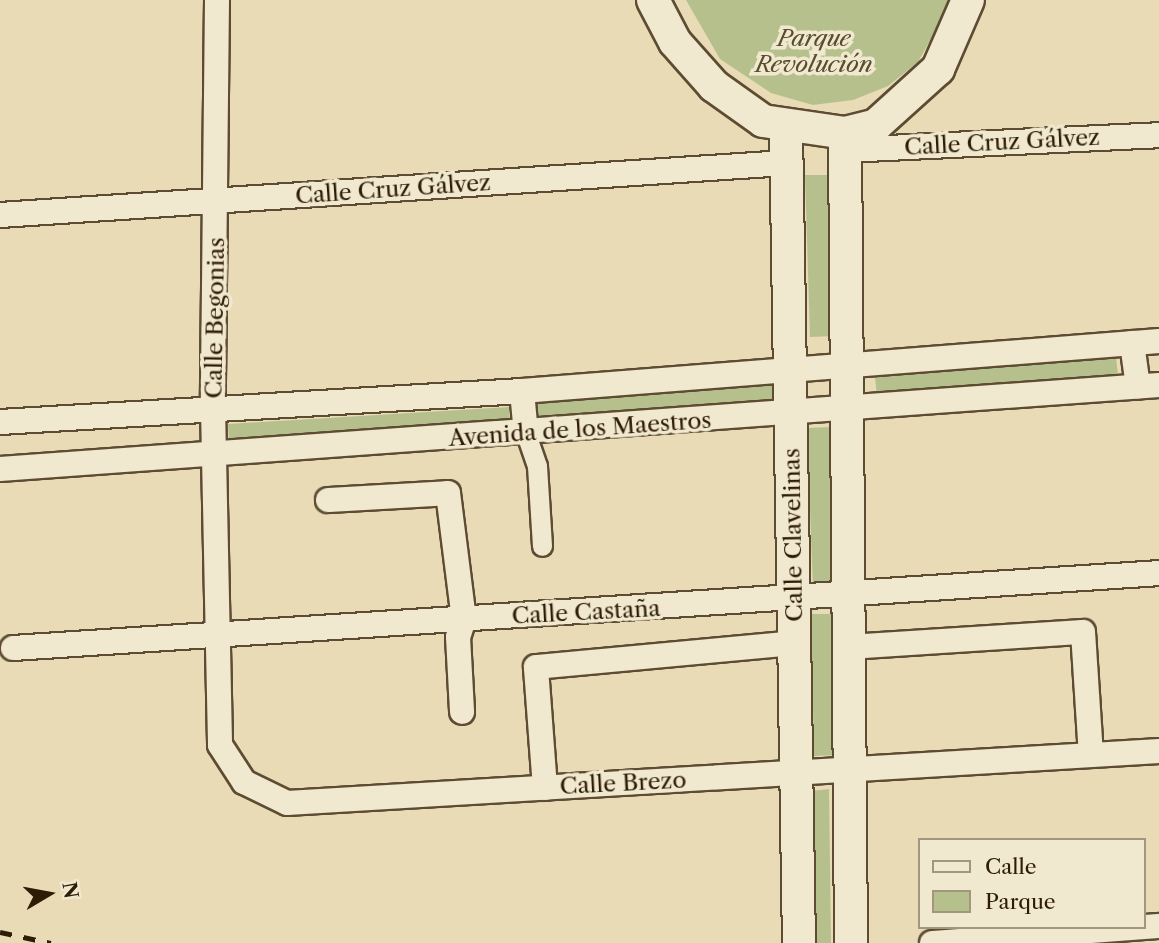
<!DOCTYPE html>
<meta charset="utf-8">
<style>
body{margin:0}
#map{position:relative;width:1159px;height:943px;overflow:hidden;background:#e8dbb5;font-family:"Libre Caslon Text",serif}
div>[style]{position:absolute}
.green>*{inset:0;background:#b6c08d}
.roads{filter:drop-shadow(2px 0 #5d4c32) drop-shadow(-2px 0 #5d4c32) drop-shadow(0 2px #5d4c32) drop-shadow(0 -2px #5d4c32)}
.pedestrian>*{height:19px;margin:-9.5px;padding:0 9.5px;transform-origin:9.5px;border-radius:9.5px;background:#f0e8cf}
.minor>*{height:24px;margin:-12px;padding:0 12px;transform-origin:12px;border-radius:12px;background:#f0e8cf}
.tertiary>*{height:32px;margin:-16px;padding:0 16px;transform-origin:16px;border-radius:16px;background:#f0e8cf}
.rail>*{height:5px;margin-top:-2.5px;transform-origin:0;background:repeating-linear-gradient(90deg,#2f1c07 0 12px,transparent 0 24px)}
span{translate:-50% -50%;white-space:nowrap;text-align:center;line-height:1.15;-webkit-text-stroke:7px #f0e8cf;paint-order:stroke}
.park-label{font-size:23px;color:#584d2f;font-style:italic}
.street-label{font-size:23px;color:#2f1c07}
.legend{position:absolute;left:918px;top:838px;width:228px;height:91px;box-sizing:border-box;background:#f0e8cf;border:2px solid #a3967f;margin:0;padding:9px 12px;list-style:none;font-size:21px;color:#2f1c07}
.legend li{display:flex;align-items:center;gap:14px;height:35px}
.legend b{width:35px;border:2px solid #a3967f}
.north{position:absolute;left:14px;top:859px;width:70px;height:70px;-webkit-text-stroke:5px #f0e8cf;paint-order:stroke;rotate:80deg;font-size:19px;font-weight:700;line-height:28px;text-align:center;color:#2f1c07}
.north::after{content:'';display:block;margin:auto;width:24px;height:32px;background:#2f1c07;clip-path:polygon(50% 0,100% 100%,50% 72%,0 100%)}
</style>
<div id="map">
<div class="green">
<i style="clip-path:polygon(686px 0,953px 0,918px 62px,888px 86px,853px 100px,813px 105px,771px 93px,720px 59px)"></i>
<i style="clip-path:polygon(805px 175px,829px 175px,834px 336px,810px 337px)"></i>
<i style="clip-path:polygon(1116px 357px,1118px 376px,877px 396px,875px 377px)"></i>
<i style="clip-path:polygon(777px 382px,779px 403px,539px 424px,537px 404px)"></i>
<i style="clip-path:polygon(509px 407px,510px 424px,229px 440px,228px 424px)"></i>
<i style="clip-path:polygon(831px 427px,836px 588px,813px 589px,807px 428px)"></i>
<i style="clip-path:polygon(811px 614px,835px 614px,838px 755px,814px 756px)"></i>
<i style="clip-path:polygon(829px 789px,831px 943px,812px 943px,811px 791px)"></i>
</div>
<div class="roads">
<div class="pedestrian">
<i style="left:526px;top:434px;width:34px;rotate:71deg"></i>
<i style="left:537px;top:466px;width:80px;rotate:86.4deg"></i>
</div>
<div class="minor">
<i style="left:217px;top:0;width:408px;rotate:90.6deg"></i>
<i style="left:213px;top:408px;width:337px;rotate:88.8deg"></i>
<i style="left:220px;top:745px;width:44px;rotate:57deg"></i>
<i style="left:244px;top:782px;width:48px;rotate:26deg"></i>
<i style="left:287px;top:803px;width:874px;rotate:-3.41deg"></i>
<i style="left:845px;top:150px;width:314px;rotate:-2.7deg"></i>
<i style="left:0;top:215px;width:788px;rotate:-3.79deg"></i>
<i style="left:1132px;top:343px;width:44px;rotate:82.2deg"></i>
<i style="left:522px;top:391px;width:43px;rotate:84.7deg"></i>
<i style="left:0;top:422px;width:523px;rotate:-3.4deg"></i>
<i style="left:522px;top:391px;width:639px;rotate:-4.49deg"></i>
<i style="left:0;top:469px;width:1162px;rotate:-4.15deg"></i>
<i style="left:328px;top:500px;width:120px;rotate:-3.3deg"></i>
<i style="left:448px;top:493px;width:127px;rotate:82.8deg"></i>
<i style="left:464px;top:619px;width:19px;rotate:108deg"></i>
<i style="left:458px;top:637px;width:75px;rotate:86.9deg"></i>
<i style="left:849px;top:647px;width:234px;rotate:-3.7deg"></i>
<i style="left:1083px;top:632px;width:123px;rotate:86.3deg"></i>
<i style="left:13px;top:648px;width:1148px;rotate:-3.74deg"></i>
<i style="left:545px;top:788px;width:121px;rotate:-94.3deg"></i>
<i style="left:536px;top:667px;width:260px;rotate:-5.3deg"></i>
<i style="left:932px;top:943px;width:228px;rotate:-4.3deg"></i>
</div>
<div class="tertiary">
<i style="left:653px;top:0;width:47px;rotate:62.4deg"></i>
<i style="left:675px;top:42px;width:59px;rotate:48.4deg"></i>
<i style="left:714px;top:86px;width:60px;rotate:35.5deg"></i>
<i style="left:763px;top:121px;width:83px;rotate:8.3deg"></i>
<i style="left:845px;top:133px;width:32px;rotate:-14deg"></i>
<i style="left:876px;top:125px;width:84px;rotate:-42.1deg"></i>
<i style="left:938px;top:69px;width:75px;rotate:-66.5deg"></i>
<i style="left:786px;top:127px;width:816px;rotate:89.09deg"></i>
<i style="left:845px;top:133px;width:810px;rotate:89.58deg"></i>
</div>
</div>
<div class="rail">
<i style="left:0;top:932px;width:52px;rotate:12.2deg"></i>
</div>
<div class="park-label">
<span style="left:814px;top:51px">Parque<br>Revolución</span>
</div>
<div class="street-label">
<span style="left:1002px;top:142px;rotate:-3deg">Calle Cruz Gálvez</span>
<span style="left:393px;top:189px;rotate:-4deg">Calle Cruz Gálvez</span>
<span style="left:215px;top:318px;rotate:-89deg">Calle Begonias</span>
<span style="left:580px;top:429px;rotate:-4deg">Avenida de los Maestros</span>
<span style="left:793px;top:535px;rotate:-91deg">Calle Clavelinas</span>
<span style="left:586px;top:612px;rotate:-3deg">Calle Castaña</span>
<span style="left:623px;top:783px;rotate:-3deg">Calle Brezo</span>
</div>
<ul class="legend">
<li><b style="height:9px;background:#f0e8cf"></b>Calle</li>
<li><b style="height:19px;background:#b6c08d"></b>Parque</li>
</ul>
<div class="north">N</div>
</div>
